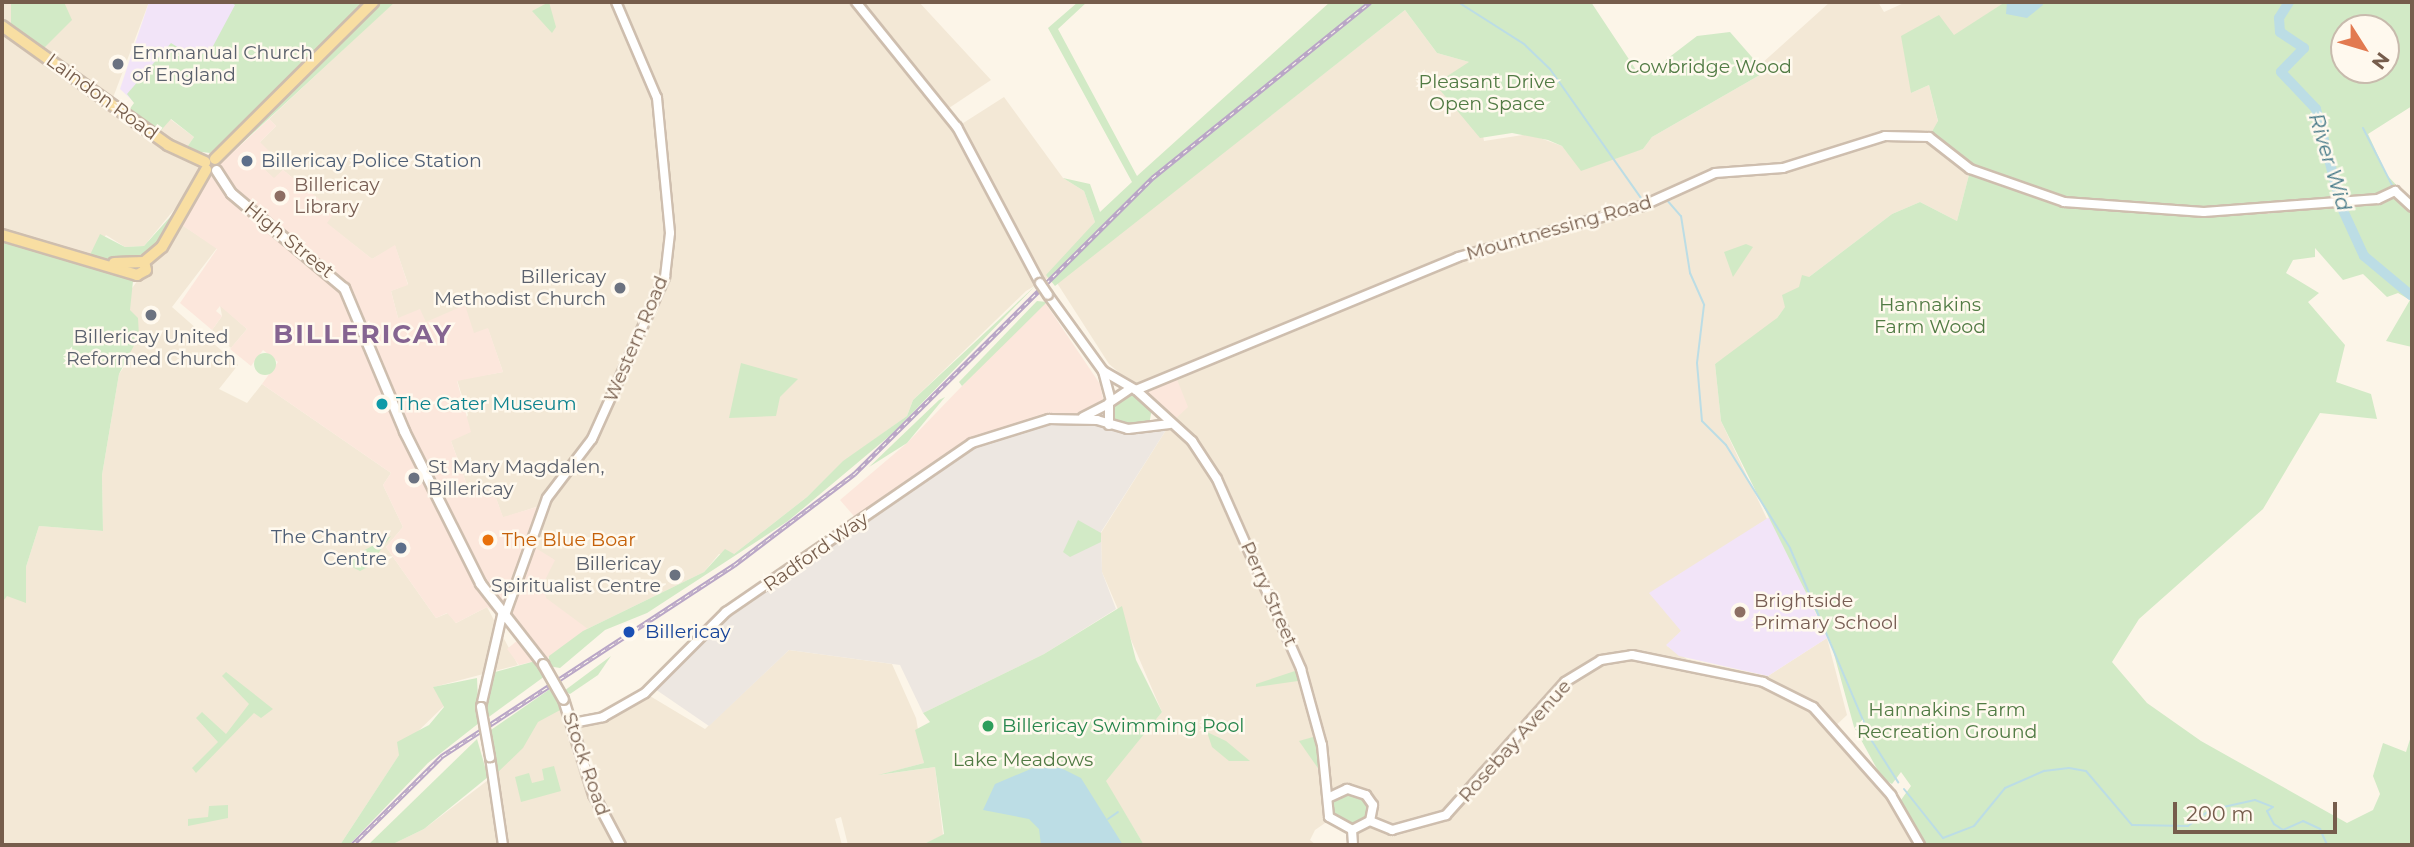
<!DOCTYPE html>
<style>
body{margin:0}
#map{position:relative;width:2414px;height:847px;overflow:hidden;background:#fcf5e8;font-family:Montserrat,sans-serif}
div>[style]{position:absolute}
.residential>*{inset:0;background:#f3e8d6}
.commercial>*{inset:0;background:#fce7dc}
.industrial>*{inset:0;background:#ede7e1}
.education>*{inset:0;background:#f2e4f8}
.green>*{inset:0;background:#d2eac6}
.round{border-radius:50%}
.water>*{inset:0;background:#bcdde5}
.stream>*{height:2px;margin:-1px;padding:0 1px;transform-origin:1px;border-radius:1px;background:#bcdde5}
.river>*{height:10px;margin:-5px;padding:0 5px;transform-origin:5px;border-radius:5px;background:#bcdde5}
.roads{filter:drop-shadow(2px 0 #cebeae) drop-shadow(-2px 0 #cebeae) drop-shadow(0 2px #cebeae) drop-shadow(0 -2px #cebeae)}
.tertiary>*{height:8px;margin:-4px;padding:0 4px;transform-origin:4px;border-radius:4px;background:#fff}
.secondary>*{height:9px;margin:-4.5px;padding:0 4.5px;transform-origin:4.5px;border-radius:4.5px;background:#fff}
.primary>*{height:10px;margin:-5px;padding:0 5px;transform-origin:5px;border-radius:5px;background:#f8dea2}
.rail>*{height:4.5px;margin-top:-2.25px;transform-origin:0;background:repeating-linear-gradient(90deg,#fff9ee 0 5px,#b9a6c6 0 10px);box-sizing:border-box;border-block:2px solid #b9a6c6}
.bridges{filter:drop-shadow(2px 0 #cebeae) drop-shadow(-2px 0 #cebeae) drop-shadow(0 2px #cebeae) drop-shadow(0 -2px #cebeae)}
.tertiary-bridge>*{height:8px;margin:-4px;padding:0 4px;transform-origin:4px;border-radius:4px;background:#fff}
.secondary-bridge>*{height:9px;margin:-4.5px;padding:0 4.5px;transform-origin:4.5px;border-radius:4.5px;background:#fff}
.dots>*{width:19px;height:19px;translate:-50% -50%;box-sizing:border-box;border:4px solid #fff9ee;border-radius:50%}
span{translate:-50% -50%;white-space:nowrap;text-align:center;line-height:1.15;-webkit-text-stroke:5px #fff9ee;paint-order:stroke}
.worship-label{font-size:19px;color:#5b616d}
.left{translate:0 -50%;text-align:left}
.right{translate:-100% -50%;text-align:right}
.park-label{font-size:19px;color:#517b44}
.street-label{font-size:19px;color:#765d4c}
.service-label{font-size:19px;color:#4e5e75}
.education-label{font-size:19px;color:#785e54}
.culture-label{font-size:19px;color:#0d838f}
.food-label{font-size:19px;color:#c56008}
.transit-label{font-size:19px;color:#164399}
.leisure-label{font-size:19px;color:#27864d}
.water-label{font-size:21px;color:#467988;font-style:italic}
.district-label{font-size:26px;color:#856491;font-weight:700;letter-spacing:2px}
.frame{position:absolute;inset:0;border:4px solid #765d4c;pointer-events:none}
.north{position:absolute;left:2330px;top:14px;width:70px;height:70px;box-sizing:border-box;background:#fff9ee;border:2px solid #c8bbad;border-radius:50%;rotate:127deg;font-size:19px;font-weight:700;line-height:28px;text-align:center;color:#765d4c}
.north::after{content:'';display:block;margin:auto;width:24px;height:32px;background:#e27a50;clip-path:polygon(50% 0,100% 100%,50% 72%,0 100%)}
.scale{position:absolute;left:2173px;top:802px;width:164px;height:32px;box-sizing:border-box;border:4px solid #765d4c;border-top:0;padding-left:9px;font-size:21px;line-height:24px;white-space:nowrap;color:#765d4c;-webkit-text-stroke:5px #fff9ee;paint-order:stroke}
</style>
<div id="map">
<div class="residential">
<i style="clip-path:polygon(2px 2px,149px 2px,111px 103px,156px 136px,170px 119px,194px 137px,183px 153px,205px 162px,183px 210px,177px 206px,144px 246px,125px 247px,106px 235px,89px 257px,2px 228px)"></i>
<i style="clip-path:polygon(394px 2px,919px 2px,991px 80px,946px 110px,957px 127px,1004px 97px,1063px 178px,1084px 191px,1095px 222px,1048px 278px,1026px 291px,913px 400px,907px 416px,843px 462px,807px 497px,734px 554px,719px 554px,704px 572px,583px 631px,546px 599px,526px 542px,536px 507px,503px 518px,496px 498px,469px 491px,451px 441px,468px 415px,457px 380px,503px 372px,488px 329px,474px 334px,398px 318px,391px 291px,408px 284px,395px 246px,372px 259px,326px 223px,334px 212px,283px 170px,274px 179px,263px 168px,260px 142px,276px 126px,269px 119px)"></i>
<i style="clip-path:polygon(1830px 2px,1878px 2px,1884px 12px,1906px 2px,2005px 2px,1953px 37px,1911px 93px,1929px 85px,1938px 122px,1970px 171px,1957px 221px,1920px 202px,1892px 214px,1809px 277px,1769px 328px,1715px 364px,1721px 421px,1767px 519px,1674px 581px,1682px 630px,1667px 646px,1687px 659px,1768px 676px,1827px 638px,1847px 715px,1831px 730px,1894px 809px,1914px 845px,1350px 845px,1352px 830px,1328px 821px,1315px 830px,1310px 840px,1316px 845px,1144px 845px,1105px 781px,1162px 712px,1102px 572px,1101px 533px,1166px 430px,1175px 374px,1136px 387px,1109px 364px,1057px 283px,1405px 10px,1437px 53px,1469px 62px,1484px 141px,1529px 134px,1562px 146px,1578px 165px,1643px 149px,1652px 137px,1765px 72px,1761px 64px)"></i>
<i style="clip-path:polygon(179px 223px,217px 248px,172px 307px,238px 365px,219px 389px,247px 403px,262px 384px,391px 473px,383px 485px,403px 527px,386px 547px,436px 618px,448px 613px,456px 623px,487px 607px,518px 665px,434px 687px,444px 706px,409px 740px,340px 845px,2px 845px,2px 603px,26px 567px,39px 526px,103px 531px,102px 475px,119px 374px,129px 360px,130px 291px)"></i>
<i style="clip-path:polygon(220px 305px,247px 329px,231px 348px,212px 330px,222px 316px)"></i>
<i style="clip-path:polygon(789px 650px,892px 664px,916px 718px,924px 763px,879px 775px,935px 767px,943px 835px,922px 845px,848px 845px,841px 817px,835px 819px,842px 845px,391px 845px,424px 829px,496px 774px,493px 731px,556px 691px,573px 723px,592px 721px,645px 693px,705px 729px)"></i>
</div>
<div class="commercial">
<i style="clip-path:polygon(269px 119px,276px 126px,260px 142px,274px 156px,264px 169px,274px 178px,283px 170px,335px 212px,327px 223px,372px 259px,395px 245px,408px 285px,391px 291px,398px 318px,420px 309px,426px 322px,465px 305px,474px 333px,488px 328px,503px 372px,457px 381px,471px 432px,451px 441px,469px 491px,496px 498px,503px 517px,537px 507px,526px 542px,555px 560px,543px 584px,546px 598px,588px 629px,547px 658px,519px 665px,507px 649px,524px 635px,487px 607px,456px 623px,447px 613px,436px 618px,386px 547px,403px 527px,383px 485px,391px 473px,262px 384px,278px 362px,263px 350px,251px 366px,230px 349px,247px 329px,220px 306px,216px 311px,222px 316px,212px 330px,180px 303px,217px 249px,179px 223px,205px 178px)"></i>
<i style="clip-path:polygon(1044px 301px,1100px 384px,1105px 408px,1007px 428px,945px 460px,859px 522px,840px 500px,907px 443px)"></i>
<i style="clip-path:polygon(1174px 372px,1188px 407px,1170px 424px,1147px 399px,1149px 388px)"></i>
</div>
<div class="industrial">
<i style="clip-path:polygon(1105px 408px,1117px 432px,1166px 430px,1101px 532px,1102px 572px,1116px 609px,1044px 654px,923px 713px,900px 665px,789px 650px,709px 726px,655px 689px,722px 619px,923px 481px,945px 460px,1007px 428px)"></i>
</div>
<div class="education">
<i style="clip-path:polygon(149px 2px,241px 2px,201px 66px,134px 102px,120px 89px)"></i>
<i style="clip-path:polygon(1771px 516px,1827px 638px,1768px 676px,1679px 656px,1666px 645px,1681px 631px,1649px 593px)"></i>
</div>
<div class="green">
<i style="clip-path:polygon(11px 2px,64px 2px,72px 20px,44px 48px,11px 25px)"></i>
<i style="clip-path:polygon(230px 2px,373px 2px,360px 19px,378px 2px,395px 2px,226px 158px,268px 103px,210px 153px,185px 150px,194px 137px,171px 119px,156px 136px,126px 114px,134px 103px,127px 94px,171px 43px,195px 58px,212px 48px,235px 5px)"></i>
<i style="clip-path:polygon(549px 2px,556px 27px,552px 33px,532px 11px)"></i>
<i style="clip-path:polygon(1078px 2px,1087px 2px,1058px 29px,1137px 176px,1330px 2px,1591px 2px,1638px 73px,1650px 72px,1697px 36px,1730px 32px,1765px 72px,1652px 137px,1643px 149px,1581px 171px,1562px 146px,1548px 140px,1512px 133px,1480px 138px,1435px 84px,1469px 62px,1437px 53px,1405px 10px,1055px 286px,1046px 275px,1095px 222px,1084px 191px,1063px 178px,1090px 184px,1100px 212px,1132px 182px,1048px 28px)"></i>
<i style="clip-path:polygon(evenodd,2005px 2px,2412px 2px,2412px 106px,2368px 134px,2387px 175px,2412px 202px,2412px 347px,2386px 341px,2410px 300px,2398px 293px,2387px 297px,2363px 274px,2343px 280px,2315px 248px,2315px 257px,2293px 260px,2286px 273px,2319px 293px,2308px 302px,2345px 345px,2336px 382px,2371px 394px,2377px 419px,2320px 413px,2263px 509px,2139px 619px,2112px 662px,2147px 703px,2201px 741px,2347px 823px,2373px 810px,2380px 794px,2373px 776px,2383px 743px,2406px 752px,2412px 733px,2412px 845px,1924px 845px,1901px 800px,1911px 786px,1901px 772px,1892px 784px,1882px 778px,1854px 727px,1831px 643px,1721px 421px,1715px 364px,1777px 318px,1785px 307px,1782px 295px,1799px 287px,1802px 275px,1809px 277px,1892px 214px,1920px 202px,1957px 221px,1970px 171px,1929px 137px,1938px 121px,1929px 85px,1911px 93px,1901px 36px,1939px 15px,1954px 35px,2005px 2px,2344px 28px,2386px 28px,2386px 70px,2344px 70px,2344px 28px,2005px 2px,2277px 206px,2269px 214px,2204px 212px,2277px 206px)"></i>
<i style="clip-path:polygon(179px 207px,153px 252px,113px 261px,89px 257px,100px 234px,125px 247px,144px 246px)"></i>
<i style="clip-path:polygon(2px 241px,133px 281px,130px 310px,138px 318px,139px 336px,119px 374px,102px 475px,103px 531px,39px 526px,26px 567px,26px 603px,7px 596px,2px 603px)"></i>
<i style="clip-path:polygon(1746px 244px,1753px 247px,1733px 277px,1724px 252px)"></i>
<i style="clip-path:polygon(1035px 286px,893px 433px,788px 521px,647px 613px,605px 630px,560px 668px,548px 666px,549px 656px,583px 631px,704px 572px,725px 549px,734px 554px,807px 497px,843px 461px,907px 416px,913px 400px)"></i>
<i style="clip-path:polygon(1037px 301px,1047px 302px,962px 386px,959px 382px)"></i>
<i class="round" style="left:254px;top:353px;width:22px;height:22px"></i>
<i style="clip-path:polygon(741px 363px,798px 379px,780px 397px,776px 416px,729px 418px)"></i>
<i style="clip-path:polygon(1130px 390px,1152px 408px,1149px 425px,1111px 423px,1111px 406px)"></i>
<i style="clip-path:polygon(945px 397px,907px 443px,869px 467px,939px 400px)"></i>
<i style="clip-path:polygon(1078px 520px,1101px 533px,1101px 542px,1070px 557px,1063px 552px)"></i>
<i style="clip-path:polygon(391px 536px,368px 567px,360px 571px,342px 562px)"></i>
<i style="clip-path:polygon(1122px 606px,1136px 660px,1162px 712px,1106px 781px,1144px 845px,922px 845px,944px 834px,935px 767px,878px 775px,924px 763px,915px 730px,930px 722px,923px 713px,1044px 654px)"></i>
<i style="clip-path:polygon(611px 656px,598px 675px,570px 694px,564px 691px)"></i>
<i style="clip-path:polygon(539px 660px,545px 676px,486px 719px,482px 685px,495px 672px)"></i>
<i style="clip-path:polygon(1301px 669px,1305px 680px,1256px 687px,1256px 684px)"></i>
<i style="clip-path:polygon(226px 672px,273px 709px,261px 718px,254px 713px,196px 773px,192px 768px,218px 742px,196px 718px,202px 712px,226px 734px,249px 704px,222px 676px)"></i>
<i style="clip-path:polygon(477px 678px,479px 723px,428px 763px,349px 845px,340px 845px,399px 755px,397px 742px,429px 725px,444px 707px,433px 687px)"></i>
<i style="clip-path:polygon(550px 689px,562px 709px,538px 722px,523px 748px,496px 774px,488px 732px)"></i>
<i style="clip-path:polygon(1207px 732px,1226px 741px,1250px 761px,1229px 761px,1212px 747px)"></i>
<i style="clip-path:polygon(1320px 735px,1322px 774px,1299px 741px)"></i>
<i style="clip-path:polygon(477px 739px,488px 777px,424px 829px,391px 845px,368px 845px)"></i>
<i style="clip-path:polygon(554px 766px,561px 791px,521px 802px,515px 777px,529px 773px,532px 783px,544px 780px,542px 769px)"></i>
<i class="round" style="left:1332px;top:791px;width:36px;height:36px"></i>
<i style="clip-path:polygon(228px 805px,228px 818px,188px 826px,188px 819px,208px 817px,209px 806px)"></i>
</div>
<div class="water">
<i style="clip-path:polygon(2007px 2px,2042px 2px,2043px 5px,2027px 18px,2006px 14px)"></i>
<i style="clip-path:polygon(1033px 768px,1061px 768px,1081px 778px,1123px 845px,1041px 845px,1039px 829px,1029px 819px,983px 810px,995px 784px)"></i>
</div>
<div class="stream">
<i style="left:1458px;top:2px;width:78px;rotate:32.5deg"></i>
<i style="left:1524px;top:44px;width:36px;rotate:44deg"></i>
<i style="left:1550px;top:69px;width:161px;rotate:54.8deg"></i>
<i style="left:2363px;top:128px;width:68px;rotate:63.1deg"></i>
<i style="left:1666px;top:199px;width:23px;rotate:49deg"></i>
<i style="left:1681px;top:216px;width:58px;rotate:81deg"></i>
<i style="left:1690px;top:273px;width:35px;rotate:66deg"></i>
<i style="left:1704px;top:305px;width:58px;rotate:96.9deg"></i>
<i style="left:1697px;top:363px;width:58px;rotate:85.1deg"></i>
<i style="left:1702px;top:421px;width:34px;rotate:45deg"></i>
<i style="left:1726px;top:445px;width:121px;rotate:58.1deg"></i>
<i style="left:1790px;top:548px;width:210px;rotate:67deg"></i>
<i style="left:1872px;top:741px;width:49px;rotate:57.6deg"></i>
<i style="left:1904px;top:789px;width:63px;rotate:51.5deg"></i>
<i style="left:1943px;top:838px;width:33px;rotate:-21deg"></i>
<i style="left:1974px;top:826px;width:49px;rotate:-50.8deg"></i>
<i style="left:2005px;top:788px;width:43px;rotate:-23.6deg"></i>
<i style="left:2044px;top:771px;width:25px;rotate:-7deg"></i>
<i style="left:2069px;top:768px;width:17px;rotate:10deg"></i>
<i style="left:2086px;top:771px;width:71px;rotate:49.6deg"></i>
<i style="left:2132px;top:825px;width:56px;rotate:1deg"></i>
<i style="left:2188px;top:826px;width:27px;rotate:-36deg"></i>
<i style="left:2210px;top:810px;width:46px;rotate:-12.5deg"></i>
<i style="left:2255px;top:800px;width:19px;rotate:21deg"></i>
<i style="left:2273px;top:807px;width:7px;rotate:146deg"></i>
<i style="left:2267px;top:811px;width:15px;rotate:62deg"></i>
<i style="left:2274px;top:824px;width:11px;rotate:34deg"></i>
<i style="left:2283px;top:830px;width:22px;rotate:-24deg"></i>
<i style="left:2303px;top:821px;width:19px;rotate:25deg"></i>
<i style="left:2320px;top:829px;width:17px;rotate:66deg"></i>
<i style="left:1108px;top:819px;width:12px;rotate:-35deg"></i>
</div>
<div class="river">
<i style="left:2289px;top:2px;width:19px;rotate:122deg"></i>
<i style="left:2279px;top:18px;width:14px;rotate:86deg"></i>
<i style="left:2280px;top:32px;width:29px;rotate:34deg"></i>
<i style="left:2304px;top:48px;width:33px;rotate:134deg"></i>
<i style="left:2281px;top:72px;width:51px;rotate:46.6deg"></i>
<i style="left:2316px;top:109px;width:100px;rotate:75.5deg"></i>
<i style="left:2341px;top:206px;width:55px;rotate:65.3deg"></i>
<i style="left:2364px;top:256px;width:62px;rotate:39.8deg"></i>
</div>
<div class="roads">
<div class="tertiary">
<i style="left:856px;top:2px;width:161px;rotate:51.1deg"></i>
<i style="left:957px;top:127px;width:177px;rotate:62deg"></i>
<i style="left:1048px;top:295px;width:94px;rotate:54.1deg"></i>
<i style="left:1103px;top:371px;width:30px;rotate:75deg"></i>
<i style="left:1103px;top:371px;width:38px;rotate:30deg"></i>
<i style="left:1136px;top:390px;width:76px;rotate:42.3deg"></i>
<i style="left:1192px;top:441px;width:45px;rotate:56.7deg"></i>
<i style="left:1217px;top:479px;width:208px;rotate:66.1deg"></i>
<i style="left:1301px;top:669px;width:79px;rotate:74.6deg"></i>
<i style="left:1322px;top:745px;width:72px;rotate:84.4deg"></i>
<i style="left:1329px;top:817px;width:26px;rotate:29deg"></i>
<i style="left:1352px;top:830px;width:20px;rotate:-27deg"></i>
<i style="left:1370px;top:821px;width:16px;rotate:-79deg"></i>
<i style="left:1373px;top:805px;width:12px;rotate:-125deg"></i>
<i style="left:1366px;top:795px;width:20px;rotate:-162deg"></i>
<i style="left:1347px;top:789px;width:21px;rotate:155deg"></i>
<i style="left:1136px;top:390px;width:348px;rotate:-22.4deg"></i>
<i style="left:1458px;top:257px;width:191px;rotate:-15.5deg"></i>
<i style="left:1642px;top:206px;width:80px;rotate:-24.3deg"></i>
<i style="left:1715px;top:173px;width:68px;rotate:-4.2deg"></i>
<i style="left:1783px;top:168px;width:107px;rotate:-17.4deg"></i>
<i style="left:1885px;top:136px;width:44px;rotate:1.3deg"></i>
<i style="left:1929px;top:137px;width:52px;rotate:38deg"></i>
<i style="left:1970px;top:169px;width:100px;rotate:19.3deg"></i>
<i style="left:2064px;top:202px;width:140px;rotate:4.1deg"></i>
<i style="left:2204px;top:212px;width:174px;rotate:-4.3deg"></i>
<i style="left:2378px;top:199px;width:19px;rotate:-25deg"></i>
<i style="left:2395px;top:191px;width:23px;rotate:43deg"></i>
<i style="left:1083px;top:417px;width:28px;rotate:-27deg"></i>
<i style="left:1109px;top:425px;width:22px;rotate:-90deg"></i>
<i style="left:1109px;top:403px;width:25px;rotate:-34deg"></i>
<i style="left:504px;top:618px;width:127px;rotate:-70.3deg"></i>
<i style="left:547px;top:498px;width:74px;rotate:-52.7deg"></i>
<i style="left:592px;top:439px;width:178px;rotate:-65.7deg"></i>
<i style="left:665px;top:277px;width:44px;rotate:-83.5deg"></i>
<i style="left:670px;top:233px;width:136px;rotate:-95.5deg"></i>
<i style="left:657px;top:98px;width:104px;rotate:-113.1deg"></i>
<i style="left:481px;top:707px;width:94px;rotate:-77.1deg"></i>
<i style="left:573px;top:723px;width:31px;rotate:-11deg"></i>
<i style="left:603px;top:717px;width:48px;rotate:-29.7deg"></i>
<i style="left:645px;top:693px;width:115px;rotate:-45deg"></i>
<i style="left:726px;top:612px;width:298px;rotate:-34.5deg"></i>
<i style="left:972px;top:443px;width:81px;rotate:-17.3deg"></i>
<i style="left:1049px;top:419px;width:48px;rotate:1.2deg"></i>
<i style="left:1097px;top:420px;width:32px;rotate:16deg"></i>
<i style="left:1128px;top:429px;width:42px;rotate:-6.8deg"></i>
<i style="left:490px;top:757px;width:89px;rotate:81.6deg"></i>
<i style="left:1370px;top:821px;width:24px;rotate:22deg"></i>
<i style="left:1392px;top:830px;width:56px;rotate:-15.5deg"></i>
<i style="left:1446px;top:815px;width:178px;rotate:-48.2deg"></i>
<i style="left:1565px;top:682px;width:42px;rotate:-31.4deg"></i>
<i style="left:1601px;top:660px;width:31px;rotate:-9deg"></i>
<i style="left:1632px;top:655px;width:134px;rotate:11.6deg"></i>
<i style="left:1763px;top:682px;width:56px;rotate:26.6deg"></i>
<i style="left:1813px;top:707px;width:118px;rotate:48.4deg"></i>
<i style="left:1891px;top:795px;width:58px;rotate:59.9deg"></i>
<i style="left:1352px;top:830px;width:15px;rotate:86deg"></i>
</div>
<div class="secondary">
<i style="left:216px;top:170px;width:27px;rotate:57deg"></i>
<i style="left:231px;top:193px;width:148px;rotate:40.1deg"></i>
<i style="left:344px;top:288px;width:155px;rotate:67.2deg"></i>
<i style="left:404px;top:431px;width:170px;rotate:63.4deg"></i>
<i style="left:480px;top:583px;width:103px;rotate:52.1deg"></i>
<i style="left:563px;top:699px;width:100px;rotate:72.5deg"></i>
<i style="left:593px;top:794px;width:58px;rotate:62.1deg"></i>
</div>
<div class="primary">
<i style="left:2px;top:26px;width:204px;rotate:35.6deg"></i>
<i style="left:168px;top:145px;width:41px;rotate:24.7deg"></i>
<i style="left:215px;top:159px;width:223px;rotate:-44.8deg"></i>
<i style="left:2px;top:235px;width:141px;rotate:16.5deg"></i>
<i style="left:137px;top:275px;width:10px;rotate:-29deg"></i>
<i style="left:146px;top:270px;width:8px;rotate:-104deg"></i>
<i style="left:144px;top:262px;width:23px;rotate:-40deg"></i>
<i style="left:162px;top:247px;width:89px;rotate:-60.3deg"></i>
<i style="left:114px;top:263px;width:30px;rotate:-2deg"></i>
</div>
</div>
<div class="rail">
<i style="left:352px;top:845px;width:127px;rotate:-44.7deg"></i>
<i style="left:442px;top:756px;width:349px;rotate:-33.2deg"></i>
<i style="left:734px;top:565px;width:151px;rotate:-37.2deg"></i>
<i style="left:854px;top:474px;width:420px;rotate:-44.8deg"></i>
<i style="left:1152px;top:178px;width:280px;rotate:-38.9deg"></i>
</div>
<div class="bridges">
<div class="tertiary-bridge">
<i style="left:1040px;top:283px;width:14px;rotate:56deg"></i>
<i style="left:481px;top:707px;width:51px;rotate:79.8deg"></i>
</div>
<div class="secondary-bridge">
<i style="left:543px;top:664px;width:40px;rotate:60.3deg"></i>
</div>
</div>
<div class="dots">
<i style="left:118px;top:64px;background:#6b7280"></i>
<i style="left:247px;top:161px;background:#5c6f8a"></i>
<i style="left:280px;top:196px;background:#8d6e63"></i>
<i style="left:620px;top:288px;background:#6b7280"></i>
<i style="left:151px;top:315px;background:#6b7280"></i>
<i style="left:382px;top:404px;background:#0f9aa8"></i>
<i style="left:414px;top:478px;background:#6b7280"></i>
<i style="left:488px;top:540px;background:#e8710a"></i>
<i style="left:401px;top:548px;background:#5c6f8a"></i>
<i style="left:675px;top:575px;background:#6b7280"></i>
<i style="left:1740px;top:612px;background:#8d6e63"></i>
<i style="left:629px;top:632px;background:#1a4fb4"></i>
<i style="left:988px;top:726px;background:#2e9e5b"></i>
</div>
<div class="worship-label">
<span class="left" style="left:132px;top:64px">Emmanual Church<br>of England</span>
<span class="right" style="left:606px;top:288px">Billericay<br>Methodist Church</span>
<span style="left:151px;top:348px">Billericay United<br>Reformed Church</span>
<span class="left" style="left:428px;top:478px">St Mary Magdalen,<br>Billericay</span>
<span class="right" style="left:661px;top:575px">Billericay<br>Spiritualist Centre</span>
</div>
<div class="park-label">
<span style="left:1709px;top:67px">Cowbridge Wood</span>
<span style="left:1487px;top:93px">Pleasant Drive<br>Open Space</span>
<span style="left:1930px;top:316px">Hannakins<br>Farm Wood</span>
<span style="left:1947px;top:721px">Hannakins Farm<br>Recreation Ground</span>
<span style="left:1023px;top:760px">Lake Meadows</span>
</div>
<div class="street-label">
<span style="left:102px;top:97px;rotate:36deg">Laindon Road</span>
<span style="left:1559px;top:228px;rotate:-16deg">Mountnessing Road</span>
<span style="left:289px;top:240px;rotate:39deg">High Street</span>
<span style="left:636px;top:339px;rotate:-67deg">Western Road</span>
<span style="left:816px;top:552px;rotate:-35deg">Radford Way</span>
<span style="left:1269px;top:594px;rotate:66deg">Perry Street</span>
<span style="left:1515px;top:741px;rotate:-48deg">Rosebay Avenue</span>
<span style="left:586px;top:764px;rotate:71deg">Stock Road</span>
</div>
<div class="service-label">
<span class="left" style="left:261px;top:161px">Billericay Police Station</span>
<span class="right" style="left:387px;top:548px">The Chantry<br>Centre</span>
</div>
<div class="education-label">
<span class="left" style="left:294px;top:196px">Billericay<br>Library</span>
<span class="left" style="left:1754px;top:612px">Brightside<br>Primary School</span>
</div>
<div class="culture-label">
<span class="left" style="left:396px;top:404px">The Cater Museum</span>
</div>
<div class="food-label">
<span class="left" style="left:502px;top:540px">The Blue Boar</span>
</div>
<div class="transit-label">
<span class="left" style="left:645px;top:632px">Billericay</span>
</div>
<div class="leisure-label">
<span class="left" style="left:1002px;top:726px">Billericay Swimming Pool</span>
</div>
<div class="water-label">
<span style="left:2330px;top:162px;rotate:73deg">River Wid</span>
</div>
<div class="district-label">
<span style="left:363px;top:335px">BILLERICAY</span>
</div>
<div class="frame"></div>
<div class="north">N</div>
<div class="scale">200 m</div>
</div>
